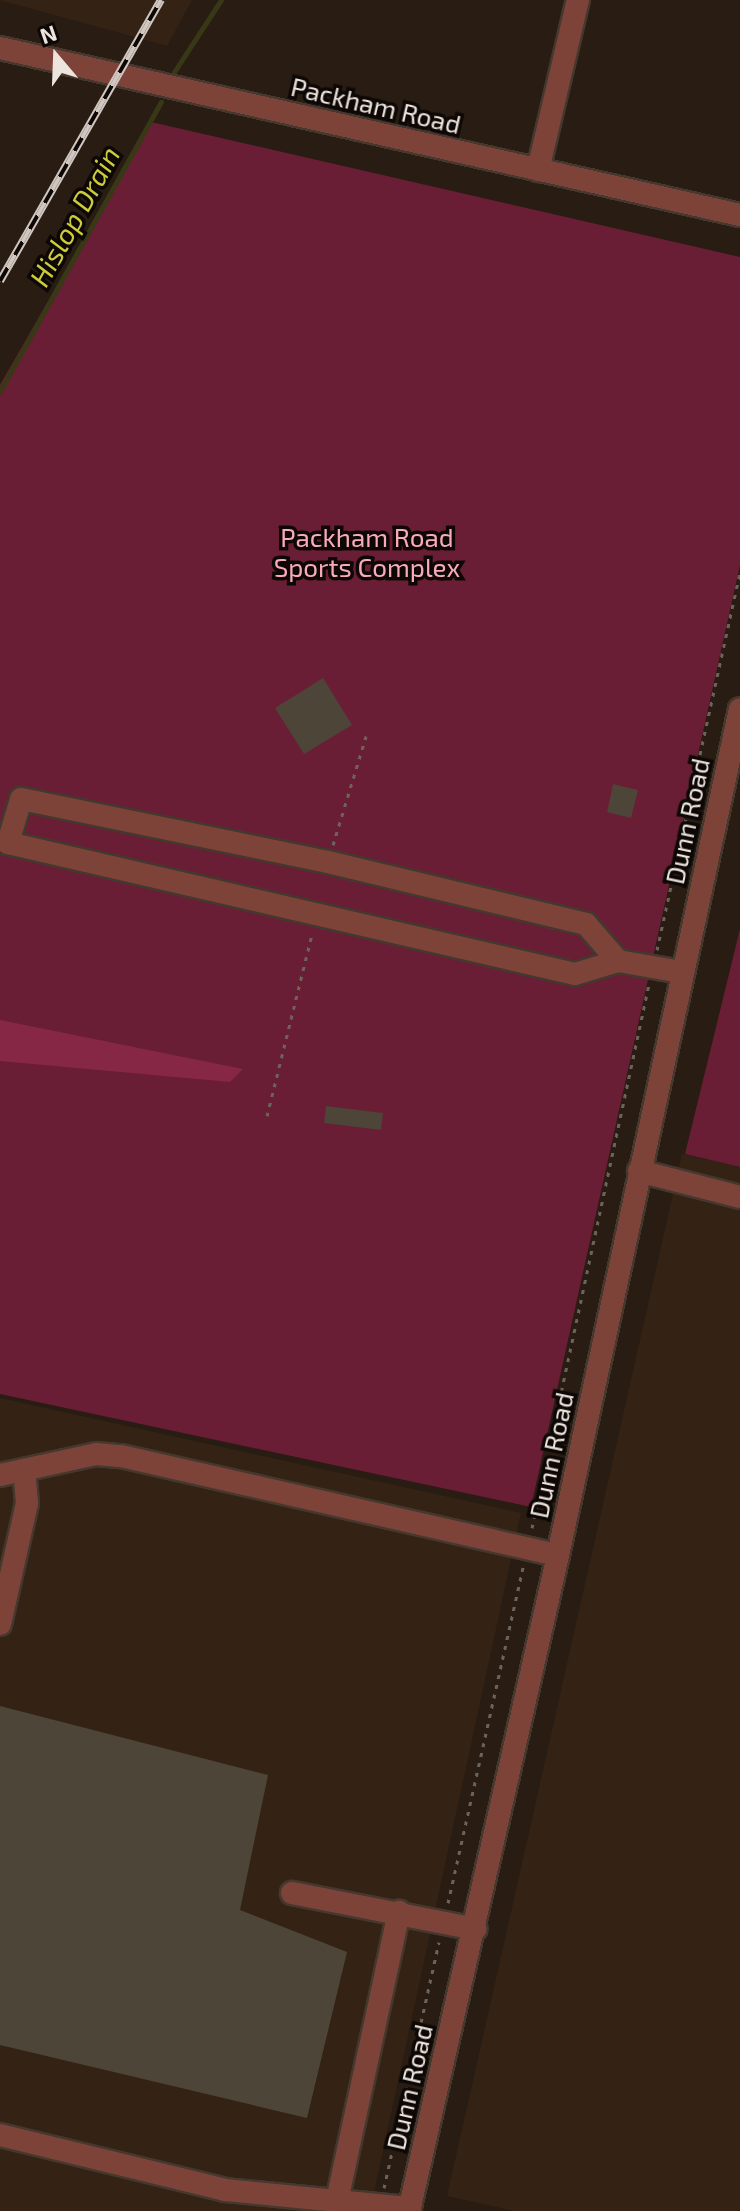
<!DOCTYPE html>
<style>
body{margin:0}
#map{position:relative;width:740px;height:2211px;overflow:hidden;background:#281c13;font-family:"Exo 2",sans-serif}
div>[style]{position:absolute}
.built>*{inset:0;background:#342315}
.green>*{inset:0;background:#691e35}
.forest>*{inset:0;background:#862845}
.stream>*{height:5px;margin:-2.5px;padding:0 2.5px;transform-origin:2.5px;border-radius:2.5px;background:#383817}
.building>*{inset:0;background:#4d4537}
.path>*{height:3px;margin-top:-1.5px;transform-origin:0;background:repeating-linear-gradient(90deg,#6e635b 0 4px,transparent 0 10px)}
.roads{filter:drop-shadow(2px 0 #44382f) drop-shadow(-2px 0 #44382f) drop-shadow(0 2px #44382f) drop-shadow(0 -2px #44382f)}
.minor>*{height:22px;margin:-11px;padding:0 11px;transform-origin:11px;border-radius:11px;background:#7e4338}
.rail>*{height:8px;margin-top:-4px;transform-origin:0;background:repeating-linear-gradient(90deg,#0d0805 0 15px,#d1c7c1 0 30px);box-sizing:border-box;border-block:2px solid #d1c7c1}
span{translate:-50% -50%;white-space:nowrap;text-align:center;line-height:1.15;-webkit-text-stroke:7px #0d0805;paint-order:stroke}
.street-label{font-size:26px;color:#ede4de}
.park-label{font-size:26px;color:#f9aaba}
.water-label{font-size:28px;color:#cdcc3b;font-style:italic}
.north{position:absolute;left:16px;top:16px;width:80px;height:80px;-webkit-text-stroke:6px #0d0805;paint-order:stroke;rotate:341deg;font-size:22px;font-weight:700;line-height:32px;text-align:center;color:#ede4de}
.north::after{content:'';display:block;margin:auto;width:28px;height:36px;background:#ede4de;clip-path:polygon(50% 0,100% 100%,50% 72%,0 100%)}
</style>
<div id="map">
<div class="built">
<i style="clip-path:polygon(0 0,192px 0,167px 46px)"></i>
<i style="clip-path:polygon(682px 1154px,740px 1167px,740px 2211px,515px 2211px,447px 2196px)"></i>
<i style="clip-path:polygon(0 1398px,521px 1513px,370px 2211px,0 2211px)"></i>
</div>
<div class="green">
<i style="clip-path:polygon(151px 122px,740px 257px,740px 565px,531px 1507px,0 1394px,0 385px)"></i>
<i style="clip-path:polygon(740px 929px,740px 1167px,685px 1154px)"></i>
</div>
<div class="forest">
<i style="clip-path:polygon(0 1020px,243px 1069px,230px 1082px,0 1061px)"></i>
</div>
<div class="stream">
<i style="left:174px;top:72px;width:86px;rotate:-56.9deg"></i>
<i style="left:0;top:391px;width:331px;rotate:-60.9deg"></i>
</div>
<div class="building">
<i style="clip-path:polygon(323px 678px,352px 725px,304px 754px,275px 708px)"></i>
<i style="clip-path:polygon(613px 784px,638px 790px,631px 818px,607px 812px)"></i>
<i style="clip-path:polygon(326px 1106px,383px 1113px,381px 1130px,324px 1123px)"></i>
<i style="clip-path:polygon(0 1706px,268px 1775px,240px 1910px,347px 1952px,307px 2118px,0 2045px)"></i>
</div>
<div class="path">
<i style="left:333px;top:845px;width:117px;rotate:-73.1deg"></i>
<i style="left:657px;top:950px;width:385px;rotate:-77.6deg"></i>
<i style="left:267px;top:1116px;width:187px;rotate:-76.1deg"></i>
<i style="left:532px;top:1528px;width:556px;rotate:-77.86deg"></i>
<i style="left:448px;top:1903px;width:344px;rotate:-77.4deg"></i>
<i style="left:384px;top:2188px;width:252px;rotate:-77.4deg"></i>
</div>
<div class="roads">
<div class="minor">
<i style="left:0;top:48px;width:759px;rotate:12.72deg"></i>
<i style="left:538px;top:170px;width:175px;rotate:-76.8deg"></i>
<i style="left:618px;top:961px;width:49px;rotate:-130.9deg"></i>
<i style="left:586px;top:924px;width:265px;rotate:-166.5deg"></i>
<i style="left:328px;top:862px;width:313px;rotate:-168.4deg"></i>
<i style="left:21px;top:799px;width:46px;rotate:106.5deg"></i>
<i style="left:8px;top:843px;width:582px;rotate:13.01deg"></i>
<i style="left:575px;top:974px;width:45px;rotate:-16.8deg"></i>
<i style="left:618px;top:961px;width:65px;rotate:9.8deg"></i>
<i style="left:639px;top:1171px;width:104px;rotate:14.4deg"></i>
<i style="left:0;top:1475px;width:98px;rotate:-12.3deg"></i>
<i style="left:96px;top:1454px;width:25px;rotate:5deg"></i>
<i style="left:121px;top:1456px;width:448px;rotate:12.8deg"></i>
<i style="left:0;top:1624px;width:124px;rotate:-77.4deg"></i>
<i style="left:27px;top:1503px;width:33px;rotate:-95deg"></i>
<i style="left:292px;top:1893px;width:187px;rotate:11.1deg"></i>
<i style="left:0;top:2135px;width:232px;rotate:13.7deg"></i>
<i style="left:225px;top:2190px;width:186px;rotate:5.6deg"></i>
<i style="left:337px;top:2201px;width:296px;rotate:-77.9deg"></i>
<i style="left:409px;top:2211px;width:673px;rotate:-77.2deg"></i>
<i style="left:558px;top:1555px;width:865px;rotate:-77.86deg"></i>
</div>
</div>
<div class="rail">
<i style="left:0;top:281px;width:324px;rotate:-60.2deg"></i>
</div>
<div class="street-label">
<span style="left:376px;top:105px;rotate:13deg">Packham Road</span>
<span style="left:687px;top:821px;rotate:-78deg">Dunn Road</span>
<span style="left:551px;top:1455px;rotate:-78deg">Dunn Road</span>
<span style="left:409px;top:2087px;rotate:-77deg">Dunn Road</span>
</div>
<div class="park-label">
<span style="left:367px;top:552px">Packham Road<br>Sports Complex</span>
</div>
<div class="water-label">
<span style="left:74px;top:216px;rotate:-61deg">Hislop Drain</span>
</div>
<div class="north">N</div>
</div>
